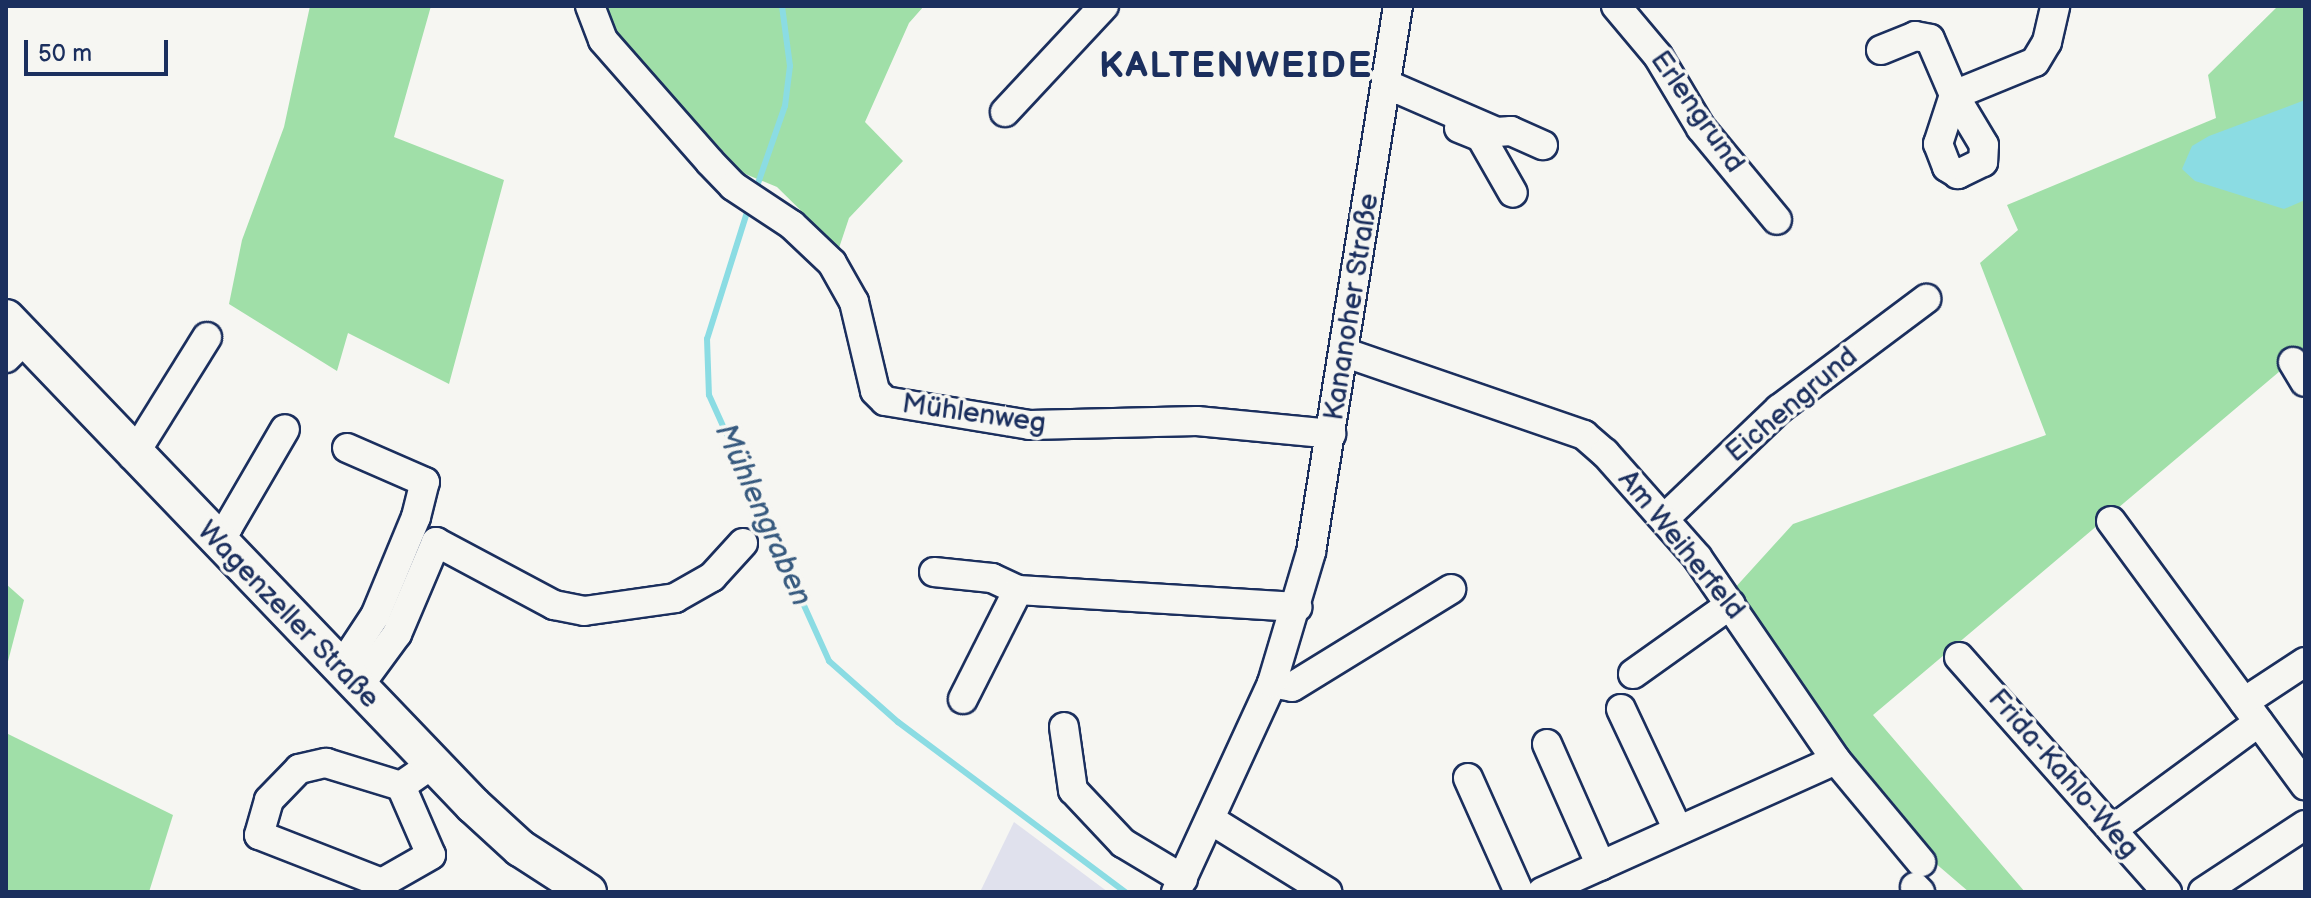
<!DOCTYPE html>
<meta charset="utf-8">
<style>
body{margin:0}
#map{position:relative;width:2311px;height:898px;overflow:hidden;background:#f6f6f2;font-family:"Balsamiq Sans",sans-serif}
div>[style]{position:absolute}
.built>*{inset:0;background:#e0e1ed}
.green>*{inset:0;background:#a0dfa8}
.water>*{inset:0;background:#8bdce3}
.stream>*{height:6px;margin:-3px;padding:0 3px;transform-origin:3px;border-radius:3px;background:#8bdce3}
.roads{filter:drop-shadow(2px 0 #1b2f5e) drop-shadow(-2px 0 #1b2f5e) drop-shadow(0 2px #1b2f5e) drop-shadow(0 -2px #1b2f5e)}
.minor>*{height:28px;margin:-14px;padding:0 14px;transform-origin:14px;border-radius:14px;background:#f6f6f2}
.major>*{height:36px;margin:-18px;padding:0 18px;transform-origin:18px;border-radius:18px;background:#f6f6f2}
span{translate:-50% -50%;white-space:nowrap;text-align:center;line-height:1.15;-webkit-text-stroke:7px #f6f6f2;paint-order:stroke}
.street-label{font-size:28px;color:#1b2f5e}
.water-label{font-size:30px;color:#375a7f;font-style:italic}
.district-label{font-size:36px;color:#1b2f5e;font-weight:700;letter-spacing:2px}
.frame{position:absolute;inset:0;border:8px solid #1b2f5e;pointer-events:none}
.scale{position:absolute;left:24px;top:40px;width:144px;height:36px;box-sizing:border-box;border:4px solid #1b2f5e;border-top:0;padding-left:10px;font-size:24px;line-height:28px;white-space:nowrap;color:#1b2f5e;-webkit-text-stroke:6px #f6f6f2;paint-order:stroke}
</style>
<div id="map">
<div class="built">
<i style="clip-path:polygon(1014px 822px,1108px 892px,980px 892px)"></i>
</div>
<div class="green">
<i style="clip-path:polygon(310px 6px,431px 6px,394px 137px,504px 180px,449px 384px,348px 333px,337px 371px,229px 304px,242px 240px,284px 127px)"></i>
<i style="clip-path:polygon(602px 6px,924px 6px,909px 23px,865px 122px,903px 161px,849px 218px,839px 248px,777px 187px,743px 173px,609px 27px)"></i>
<i style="clip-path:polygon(2278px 6px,2305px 6px,2305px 350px,1873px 715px,2025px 892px,1969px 892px,1927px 856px,1839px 745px,1733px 590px,1793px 524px,2046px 435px,1980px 263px,2018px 230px,2007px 205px,2216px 118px,2208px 75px)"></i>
<i style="clip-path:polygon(6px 584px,24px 600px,6px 669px)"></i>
<i style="clip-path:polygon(6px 733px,173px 815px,149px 892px,6px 892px)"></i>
</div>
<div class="water">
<i style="clip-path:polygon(2305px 100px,2305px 200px,2284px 209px,2195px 181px,2182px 169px,2192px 146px,2209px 136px)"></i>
</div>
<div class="stream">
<i style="left:755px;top:192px;width:91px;rotate:-70.8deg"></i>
<i style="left:785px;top:106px;width:40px;rotate:-82.9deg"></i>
<i style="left:790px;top:66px;width:61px;rotate:-97.6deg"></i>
<i style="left:749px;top:206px;width:139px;rotate:107.5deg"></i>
<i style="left:707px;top:339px;width:56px;rotate:88deg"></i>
<i style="left:709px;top:395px;width:292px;rotate:65.7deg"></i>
<i style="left:829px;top:661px;width:92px;rotate:41.5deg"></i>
<i style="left:898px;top:722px;width:284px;rotate:36.8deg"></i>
</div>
<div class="roads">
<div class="minor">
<i style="left:590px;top:6px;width:36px;rotate:69deg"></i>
<i style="left:603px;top:40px;width:162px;rotate:48.7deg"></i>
<i style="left:710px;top:162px;width:33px;rotate:46deg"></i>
<i style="left:733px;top:186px;width:71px;rotate:33.5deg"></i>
<i style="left:792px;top:225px;width:55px;rotate:43.5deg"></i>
<i style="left:832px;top:263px;width:45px;rotate:60.6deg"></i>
<i style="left:854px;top:302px;width:91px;rotate:76.7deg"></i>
<i style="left:875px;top:391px;width:14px;rotate:45deg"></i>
<i style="left:885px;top:401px;width:147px;rotate:9.4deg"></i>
<i style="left:1030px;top:425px;width:167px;rotate:-1.4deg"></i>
<i style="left:1197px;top:421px;width:135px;rotate:5.5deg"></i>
<i style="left:1616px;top:6px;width:65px;rotate:50deg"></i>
<i style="left:1658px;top:56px;width:84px;rotate:59.2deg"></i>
<i style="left:1701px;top:128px;width:119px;rotate:50.4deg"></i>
<i style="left:1881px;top:50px;width:37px;rotate:-22deg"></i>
<i style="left:1915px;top:36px;width:15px;rotate:11deg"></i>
<i style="left:1930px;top:39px;width:61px;rotate:66.8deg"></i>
<i style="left:1954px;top:95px;width:58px;rotate:59deg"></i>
<i style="left:1984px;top:145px;width:17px;rotate:93deg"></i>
<i style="left:1983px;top:162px;width:28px;rotate:154deg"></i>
<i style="left:1958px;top:174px;width:13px;rotate:-148deg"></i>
<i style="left:1947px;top:167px;width:25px;rotate:-111deg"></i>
<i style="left:1938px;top:144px;width:52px;rotate:-71.9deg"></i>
<i style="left:1386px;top:84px;width:121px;rotate:23.4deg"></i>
<i style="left:1497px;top:132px;width:14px;rotate:-4deg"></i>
<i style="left:1511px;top:131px;width:35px;rotate:24deg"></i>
<i style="left:1954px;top:95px;width:87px;rotate:-22.2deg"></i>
<i style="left:2035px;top:62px;width:23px;rotate:-59deg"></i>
<i style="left:2047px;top:42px;width:37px;rotate:-77deg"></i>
<i style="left:1005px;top:112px;width:145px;rotate:-47deg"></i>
<i style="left:1459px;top:128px;width:24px;rotate:22deg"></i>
<i style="left:1481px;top:137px;width:64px;rotate:60.3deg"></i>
<i style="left:1346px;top:353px;width:252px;rotate:19deg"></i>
<i style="left:1584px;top:435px;width:28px;rotate:41deg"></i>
<i style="left:1605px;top:453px;width:139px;rotate:48.5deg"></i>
<i style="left:1697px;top:557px;width:246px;rotate:55.6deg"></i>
<i style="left:1836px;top:760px;width:133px;rotate:50.2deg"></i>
<i style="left:6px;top:358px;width:27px;rotate:-45deg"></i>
<i style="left:2293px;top:362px;width:23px;rotate:59deg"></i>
<i style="left:133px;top:456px;width:140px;rotate:-58.1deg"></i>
<i style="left:1665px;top:518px;width:158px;rotate:-43.7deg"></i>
<i style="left:1779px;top:409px;width:184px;rotate:-36.8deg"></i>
<i style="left:2111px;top:521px;width:328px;rotate:53.7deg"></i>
<i style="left:215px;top:539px;width:18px;rotate:-43deg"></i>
<i style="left:228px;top:527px;width:113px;rotate:-59.8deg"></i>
<i style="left:934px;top:572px;width:58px;rotate:5.9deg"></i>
<i style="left:992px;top:578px;width:29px;rotate:25deg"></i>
<i style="left:1018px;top:590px;width:280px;rotate:3.5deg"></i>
<i style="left:1959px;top:657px;width:314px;rotate:48.5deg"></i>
<i style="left:340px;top:669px;width:64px;rotate:-56.6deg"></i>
<i style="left:375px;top:616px;width:107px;rotate:-67.5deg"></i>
<i style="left:416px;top:517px;width:36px;rotate:-76deg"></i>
<i style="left:425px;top:482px;width:85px;rotate:-156.4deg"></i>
<i style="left:1633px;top:674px;width:120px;rotate:-35.5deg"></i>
<i style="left:1272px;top:683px;width:20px;rotate:11deg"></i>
<i style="left:1292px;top:687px;width:187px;rotate:-31.6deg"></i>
<i style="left:358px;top:687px;width:66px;rotate:-53.7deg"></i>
<i style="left:397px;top:634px;width:100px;rotate:-67deg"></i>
<i style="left:436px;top:542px;width:134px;rotate:28.1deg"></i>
<i style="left:554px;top:605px;width:31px;rotate:11deg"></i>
<i style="left:584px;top:611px;width:92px;rotate:-8.1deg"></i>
<i style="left:675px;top:598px;width:43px;rotate:-29.6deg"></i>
<i style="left:712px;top:577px;width:46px;rotate:-47.6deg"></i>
<i style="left:963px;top:699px;width:122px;rotate:-63.2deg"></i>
<i style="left:2244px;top:702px;width:73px;rotate:-33.3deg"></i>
<i style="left:1621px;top:709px;width:134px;rotate:64.8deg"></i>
<i style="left:1064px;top:727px;width:64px;rotate:81.9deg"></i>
<i style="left:1073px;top:790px;width:73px;rotate:46.7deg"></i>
<i style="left:1123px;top:843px;width:70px;rotate:31deg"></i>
<i style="left:1547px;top:744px;width:133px;rotate:66.1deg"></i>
<i style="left:1468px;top:778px;width:125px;rotate:65.9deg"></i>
<i style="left:401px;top:786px;width:75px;rotate:66.5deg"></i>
<i style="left:431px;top:855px;width:56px;rotate:150.3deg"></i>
<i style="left:382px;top:883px;width:132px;rotate:-158.7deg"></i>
<i style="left:259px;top:835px;width:36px;rotate:-74deg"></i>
<i style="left:269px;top:800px;width:43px;rotate:-45.9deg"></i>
<i style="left:299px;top:769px;width:28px;rotate:-13deg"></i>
<i style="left:326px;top:763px;width:78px;rotate:17deg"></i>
<i style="left:401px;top:786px;width:39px;rotate:-35deg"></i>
<i style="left:1211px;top:820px;width:137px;rotate:31.8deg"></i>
<i style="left:2112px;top:830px;width:182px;rotate:-36.3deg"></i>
<i style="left:1915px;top:887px;width:7px;rotate:45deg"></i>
<i style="left:1176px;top:892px;width:230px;rotate:-65.3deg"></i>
<i style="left:1272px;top:683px;width:137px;rotate:-73.4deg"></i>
<i style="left:1311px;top:552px;width:553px;rotate:-80.95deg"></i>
<i style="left:1542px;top:892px;width:322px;rotate:-24.2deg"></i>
<i style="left:2203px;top:892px;width:122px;rotate:-33.3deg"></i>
</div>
<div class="major">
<i style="left:6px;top:318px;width:675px;rotate:46.2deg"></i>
<i style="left:473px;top:805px;width:64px;rotate:42.5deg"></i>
<i style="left:520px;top:848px;width:81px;rotate:32.9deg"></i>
</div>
</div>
<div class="street-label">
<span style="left:1697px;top:112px;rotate:55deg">Erlengrund</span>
<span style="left:1352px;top:307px;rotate:-81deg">Kananoher Straße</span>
<span style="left:1792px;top:405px;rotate:-40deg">Eichengrund</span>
<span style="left:974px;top:414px;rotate:8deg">Mühlenweg</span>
<span style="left:1681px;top:545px;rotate:51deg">Am Weiherfeld</span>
<span style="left:288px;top:615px;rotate:46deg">Wagenzeller Straße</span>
<span style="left:2063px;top:774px;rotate:49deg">Frida-Kahlo-Weg</span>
</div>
<div class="water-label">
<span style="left:763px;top:515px;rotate:66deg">Mühlengraben</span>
</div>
<div class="district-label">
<span style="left:1236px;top:67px">KALTENWEIDE</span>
</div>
<div class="frame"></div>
<div class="scale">50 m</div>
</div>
